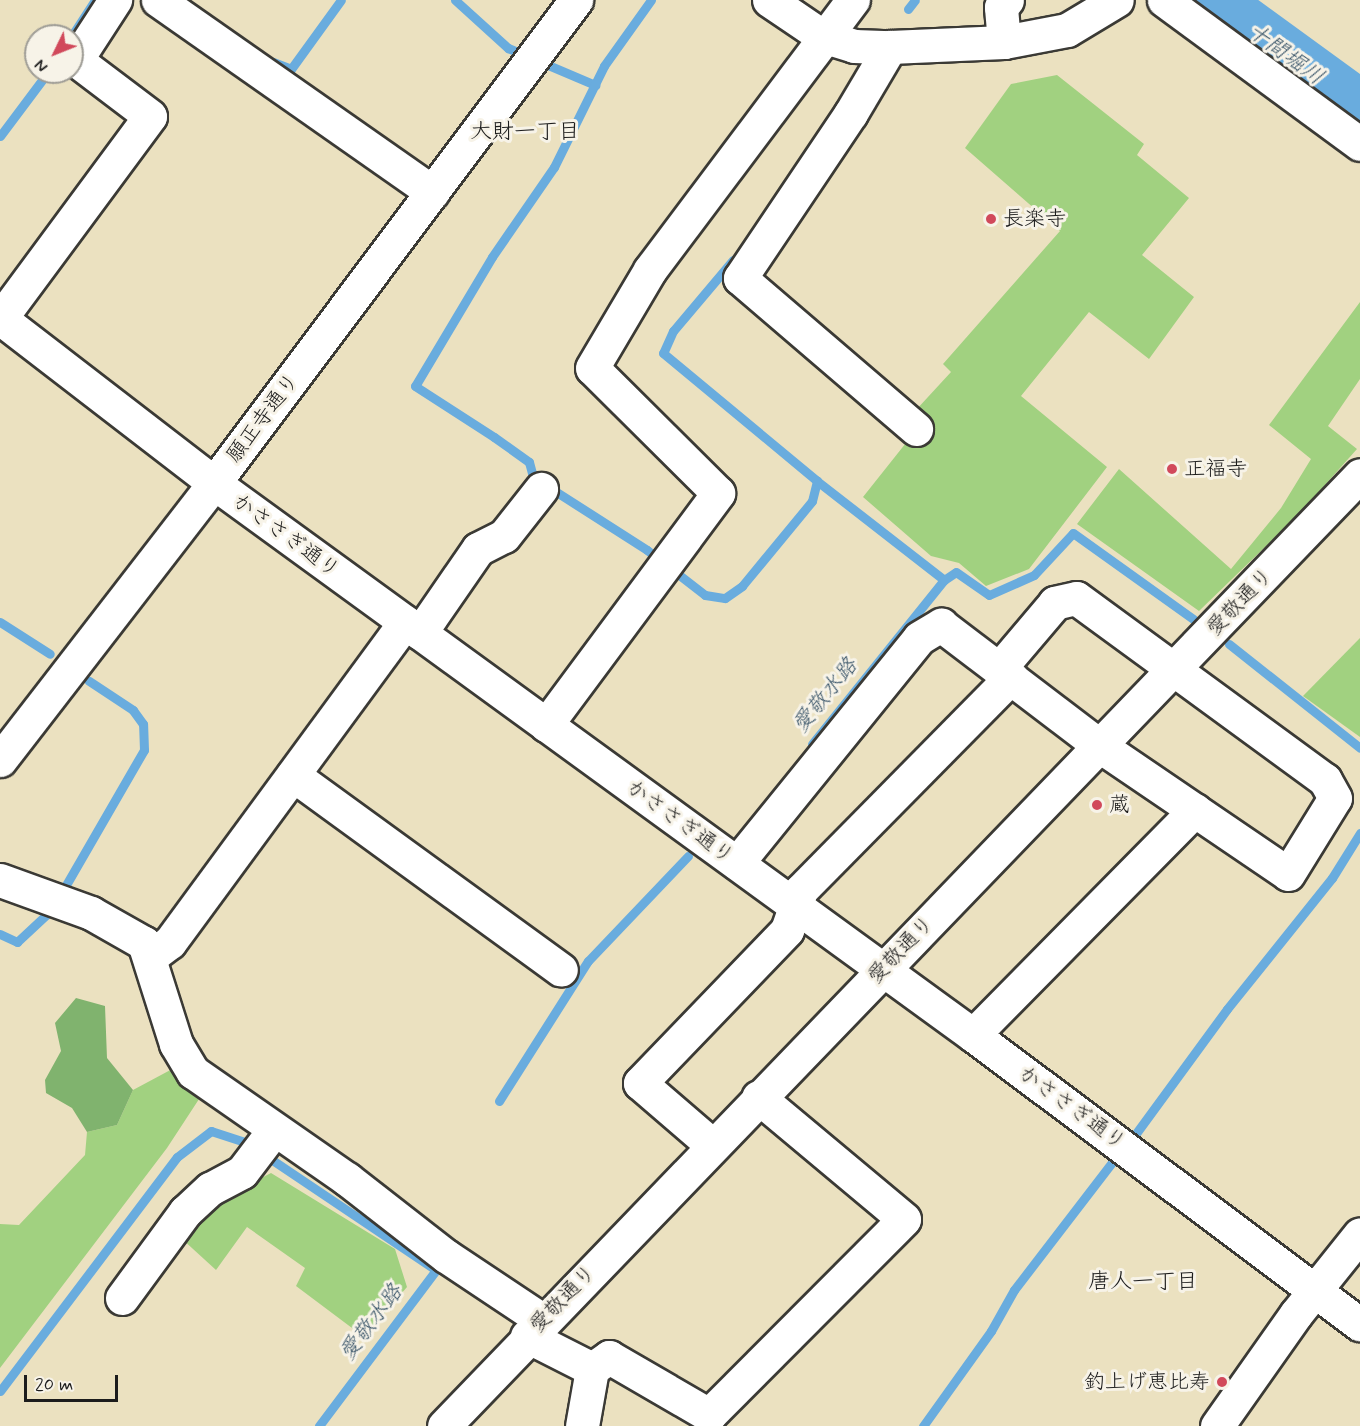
<!DOCTYPE html>
<meta charset="utf-8">
<style>
body{margin:0}
#map{position:relative;width:1360px;height:1426px;overflow:hidden;background:#ebe1c0;font-family:Mynerve,"Klee One",sans-serif}
div>[style]{position:absolute}
.green>*{inset:0;background:#a1d180}
.forest>*{inset:0;background:#80b36e}
.water>*{inset:0;background:#69acde}
.stream>*{height:9px;margin:-4.5px;padding:0 4.5px;transform-origin:4.5px;border-radius:4.5px;background:#69acde}
.river>*{height:57px;margin:-28.5px;padding:0 28.5px;transform-origin:28.5px;border-radius:28.5px;background:#69acde}
.roads{filter:drop-shadow(2px 0 #3b3a35) drop-shadow(-2px 0 #3b3a35) drop-shadow(0 2px #3b3a35) drop-shadow(0 -2px #3b3a35)}
.minor>*{height:33px;margin:-16.5px;padding:0 16.5px;transform-origin:16.5px;border-radius:16.5px;background:#fff}
.dots>*{width:16px;height:16px;translate:-50% -50%;box-sizing:border-box;border:3px solid #f7f3e8;border-radius:50%}
span{translate:-50% -50%;white-space:nowrap;text-align:center;line-height:1.15;-webkit-text-stroke:6px #f7f3e8;paint-order:stroke}
.poi-label{font-size:21px;color:#1c1c1c}
.left{translate:0 -50%;text-align:left}
.right{translate:-100% -50%;text-align:right}
.street-label{font-size:21px;color:#1c1c1c}
.water-label{font-size:22px;color:#3b566a;font-style:italic}
.neighbourhood-label{font-size:22px;color:#1c1c1c}
.north{position:absolute;left:24px;top:24px;width:60px;height:60px;box-sizing:border-box;background:#f7f3e8;border:2px solid #9f9d96;border-radius:50%;rotate:227deg;font-size:16px;font-weight:700;line-height:24px;text-align:center;color:#1c1c1c}
.north::after{content:'';display:block;margin:auto;width:21px;height:27px;background:#d1495b;clip-path:polygon(50% 0,100% 100%,50% 72%,0 100%)}
.scale{position:absolute;left:24px;top:1375px;width:94px;height:27px;box-sizing:border-box;border:3px solid #1c1c1c;border-top:0;padding-left:8px;font-size:18px;line-height:21px;white-space:nowrap;color:#1c1c1c;-webkit-text-stroke:4px #f7f3e8;paint-order:stroke}
</style>
<div id="map">
<div class="green">
<i style="clip-path:polygon(1057px 75px,1144px 144px,1137px 155px,1189px 198px,1142px 255px,1194px 297px,1149px 359px,1089px 312px,1021px 396px,1107px 467px,1029px 569px,986px 586px,959px 563px,931px 556px,863px 497px,925px 419px,916px 410px,951px 372px,943px 364px,1060px 231px,965px 148px,1011px 84px)"></i>
<i style="clip-path:polygon(1360px 302px,1360px 379px,1328px 426px,1357px 449px,1300px 513px,1199px 611px,1077px 524px,1119px 469px,1231px 569px,1281px 508px,1311px 459px,1269px 425px)"></i>
<i style="clip-path:polygon(1360px 638px,1360px 737px,1303px 696px)"></i>
<i style="clip-path:polygon(176px 1067px,203px 1093px,167px 1148px,0 1368px,0 1224px,19px 1225px,85px 1155px,87px 1132px,117px 1125px,133px 1090px)"></i>
<i style="clip-path:polygon(271px 1173px,395px 1249px,407px 1287px,364px 1337px,296px 1286px,305px 1268px,247px 1227px,216px 1270px,181px 1238px,205px 1207px)"></i>
</div>
<div class="forest">
<i style="clip-path:polygon(76px 998px,105px 1006px,107px 1058px,133px 1090px,117px 1125px,87px 1132px,72px 1108px,46px 1093px,45px 1080px,61px 1051px,55px 1023px)"></i>
</div>
<div class="water">
<i style="clip-path:polygon(1183px 0,1237px 0,1276px 30px,1262px 47px,1251px 51px)"></i>
<i style="clip-path:polygon(1328px 70px,1355px 92px,1340px 111px,1312px 89px)"></i>
</div>
<div class="stream">
<i style="left:455px;top:0;width:72px;rotate:42.2deg"></i>
<i style="left:508px;top:48px;width:95px;rotate:23deg"></i>
<i style="left:651px;top:0;width:81px;rotate:125.5deg"></i>
<i style="left:604px;top:66px;width:113px;rotate:116.3deg"></i>
<i style="left:554px;top:167px;width:109px;rotate:124.6deg"></i>
<i style="left:492px;top:257px;width:150px;rotate:120.8deg"></i>
<i style="left:415px;top:386px;width:94px;rotate:32.8deg"></i>
<i style="left:494px;top:437px;width:43px;rotate:35.5deg"></i>
<i style="left:529px;top:462px;width:16px;rotate:75deg"></i>
<i style="left:533px;top:477px;width:135px;rotate:32.6deg"></i>
<i style="left:647px;top:550px;width:73px;rotate:37.8deg"></i>
<i style="left:705px;top:595px;width:20px;rotate:9deg"></i>
<i style="left:725px;top:598px;width:21px;rotate:-35deg"></i>
<i style="left:742px;top:586px;width:110px;rotate:-50.5deg"></i>
<i style="left:812px;top:501px;width:21px;rotate:-76deg"></i>
<i style="left:817px;top:481px;width:161px;rotate:37.9deg"></i>
<i style="left:908px;top:9px;width:11px;rotate:-52deg"></i>
<i style="left:73px;top:34px;width:40px;rotate:-57.1deg"></i>
<i style="left:273px;top:62px;width:19px;rotate:21deg"></i>
<i style="left:291px;top:69px;width:85px;rotate:-54.1deg"></i>
<i style="left:0;top:136px;width:80px;rotate:-53.1deg"></i>
<i style="left:733px;top:260px;width:93px;rotate:130.2deg"></i>
<i style="left:673px;top:331px;width:24px;rotate:114deg"></i>
<i style="left:663px;top:353px;width:200px;rotate:39.7deg"></i>
<i style="left:0;top:622px;width:59px;rotate:32.6deg"></i>
<i style="left:1229px;top:644px;width:167px;rotate:38.4deg"></i>
<i style="left:812px;top:744px;width:211px;rotate:-51.2deg"></i>
<i style="left:944px;top:580px;width:14px;rotate:-34deg"></i>
<i style="left:956px;top:572px;width:40px;rotate:34.9deg"></i>
<i style="left:989px;top:595px;width:49px;rotate:-24deg"></i>
<i style="left:1034px;top:575px;width:57px;rotate:-47.1deg"></i>
<i style="left:1073px;top:533px;width:148px;rotate:35.6deg"></i>
<i style="left:66px;top:885px;width:156px;rotate:-60deg"></i>
<i style="left:144px;top:750px;width:26px;rotate:-92deg"></i>
<i style="left:143px;top:724px;width:17px;rotate:-126deg"></i>
<i style="left:133px;top:710px;width:53px;rotate:-146.6deg"></i>
<i style="left:0;top:934px;width:19px;rotate:25deg"></i>
<i style="left:17px;top:942px;width:40px;rotate:-43deg"></i>
<i style="left:499px;top:1101px;width:166px;rotate:-57.6deg"></i>
<i style="left:588px;top:961px;width:145px;rotate:-46.4deg"></i>
<i style="left:1137px;top:1132px;width:152px;rotate:-53.8deg"></i>
<i style="left:1227px;top:1009px;width:168px;rotate:-51.3deg"></i>
<i style="left:1332px;top:878px;width:53px;rotate:-58.1deg"></i>
<i style="left:0;top:1391px;width:293px;rotate:-52.9deg"></i>
<i style="left:177px;top:1157px;width:43px;rotate:-37.4deg"></i>
<i style="left:211px;top:1131px;width:38px;rotate:18deg"></i>
<i style="left:247px;top:1143px;width:228px;rotate:33.9deg"></i>
<i style="left:436px;top:1270px;width:195px;rotate:126.9deg"></i>
<i style="left:923px;top:1426px;width:117px;rotate:-54.4deg"></i>
<i style="left:991px;top:1331px;width:47px;rotate:-60.7deg"></i>
<i style="left:1014px;top:1290px;width:163px;rotate:-52.5deg"></i>
</div>
<div class="river">
<i style="left:1210px;top:0;width:185px;rotate:36deg"></i>
</div>
<div class="roads">
<div class="minor">
<i style="left:158px;top:0;width:335px;rotate:35deg"></i>
<i style="left:769px;top:0;width:64px;rotate:34.2deg"></i>
<i style="left:822px;top:36px;width:34px;rotate:17deg"></i>
<i style="left:854px;top:46px;width:36px;rotate:2deg"></i>
<i style="left:890px;top:47px;width:114px;rotate:-2.5deg"></i>
<i style="left:1004px;top:42px;width:64px;rotate:-10.8deg"></i>
<i style="left:1067px;top:30px;width:58px;rotate:-31deg"></i>
<i style="left:1164px;top:0;width:243px;rotate:36.3deg"></i>
<i style="left:1004px;top:42px;width:35px;rotate:-95deg"></i>
<i style="left:1001px;top:7px;width:9px;rotate:-49deg"></i>
<i style="left:890px;top:47px;width:77px;rotate:120.6deg"></i>
<i style="left:851px;top:113px;width:199px;rotate:123.9deg"></i>
<i style="left:740px;top:278px;width:232px;rotate:40.6deg"></i>
<i style="left:0;top:318px;width:270px;rotate:37.6deg"></i>
<i style="left:214px;top:483px;width:939px;rotate:36.03deg"></i>
<i style="left:973px;top:1035px;width:483px;rotate:36.8deg"></i>
<i style="left:0;top:319px;width:252px;rotate:-53.5deg"></i>
<i style="left:150px;top:116px;width:93px;rotate:-142.9deg"></i>
<i style="left:76px;top:60px;width:72px;rotate:-57deg"></i>
<i style="left:420px;top:633px;width:102px;rotate:-55.4deg"></i>
<i style="left:478px;top:549px;width:29px;rotate:-27deg"></i>
<i style="left:504px;top:536px;width:60px;rotate:-51.8deg"></i>
<i style="left:546px;top:725px;width:289px;rotate:-53.4deg"></i>
<i style="left:718px;top:493px;width:177px;rotate:-135.2deg"></i>
<i style="left:592px;top:368px;width:114px;rotate:-59.4deg"></i>
<i style="left:650px;top:270px;width:338px;rotate:-53.1deg"></i>
<i style="left:0;top:760px;width:350px;rotate:-52.3deg"></i>
<i style="left:214px;top:483px;width:604px;rotate:-53.15deg"></i>
<i style="left:293px;top:775px;width:331px;rotate:36deg"></i>
<i style="left:737px;top:863px;width:289px;rotate:-51deg"></i>
<i style="left:919px;top:638px;width:26px;rotate:-31deg"></i>
<i style="left:941px;top:625px;width:200px;rotate:37.3deg"></i>
<i style="left:1100px;top:746px;width:227px;rotate:34.2deg"></i>
<i style="left:1288px;top:874px;width:89px;rotate:-58.3deg"></i>
<i style="left:1335px;top:798px;width:21px;rotate:-119deg"></i>
<i style="left:1325px;top:780px;width:308px;rotate:-143.8deg"></i>
<i style="left:1076px;top:598px;width:22px;rotate:167deg"></i>
<i style="left:1055px;top:603px;width:87px;rotate:130.3deg"></i>
<i style="left:0;top:880px;width:97px;rotate:19.9deg"></i>
<i style="left:91px;top:913px;width:61px;rotate:29.5deg"></i>
<i style="left:144px;top:943px;width:106px;rotate:72.4deg"></i>
<i style="left:176px;top:1044px;width:33px;rotate:59deg"></i>
<i style="left:193px;top:1072px;width:188px;rotate:34.8deg"></i>
<i style="left:347px;top:1179px;width:125px;rotate:37.9deg"></i>
<i style="left:446px;top:1256px;width:115px;rotate:33.7deg"></i>
<i style="left:150px;top:957px;width:25px;rotate:-37deg"></i>
<i style="left:170px;top:942px;width:397px;rotate:-53.7deg"></i>
<i style="left:973px;top:1035px;width:316px;rotate:-45.4deg"></i>
<i style="left:712px;top:1145px;width:95px;rotate:-139.3deg"></i>
<i style="left:640px;top:1083px;width:212px;rotate:-46.1deg"></i>
<i style="left:787px;top:930px;width:42px;rotate:-70.7deg"></i>
<i style="left:801px;top:890px;width:299px;rotate:-45.4deg"></i>
<i style="left:122px;top:1298px;width:107px;rotate:-53.8deg"></i>
<i style="left:185px;top:1212px;width:34px;rotate:-43deg"></i>
<i style="left:210px;top:1189px;width:36px;rotate:-28deg"></i>
<i style="left:242px;top:1172px;width:53px;rotate:-52.7deg"></i>
<i style="left:527px;top:1336px;width:73px;rotate:26.9deg"></i>
<i style="left:592px;top:1369px;width:21px;rotate:-35deg"></i>
<i style="left:609px;top:1357px;width:116px;rotate:30.1deg"></i>
<i style="left:709px;top:1415px;width:276px;rotate:-45.1deg"></i>
<i style="left:904px;top:1219px;width:190px;rotate:-140.1deg"></i>
<i style="left:444px;top:1426px;width:1320px;rotate:-46.07deg"></i>
<i style="left:582px;top:1426px;width:58px;rotate:-80deg"></i>
<i style="left:1217px;top:1426px;width:137px;rotate:-54.8deg"></i>
<i style="left:1296px;top:1314px;width:102px;rotate:-51.3deg"></i>
</div>
</div>
<div class="dots">
<i style="left:991px;top:219px;background:#d1495b"></i>
<i style="left:1172px;top:469px;background:#d1495b"></i>
<i style="left:1097px;top:805px;background:#d1495b"></i>
<i style="left:1222px;top:1382px;background:#d1495b"></i>
</div>
<div class="poi-label">
<span class="left" style="left:1003px;top:219px">長楽寺</span>
<span class="left" style="left:1184px;top:469px">正福寺</span>
<span class="left" style="left:1109px;top:805px">蔵</span>
<span class="right" style="left:1210px;top:1382px">釣上げ恵比寿</span>
</div>
<div class="street-label">
<span style="left:263px;top:418px;rotate:-53deg">願正寺通り</span>
<span style="left:286px;top:536px;rotate:36deg">かささぎ通り</span>
<span style="left:1240px;top:602px;rotate:-46deg">愛敬通り</span>
<span style="left:680px;top:822px;rotate:36deg">かささぎ通り</span>
<span style="left:901px;top:950px;rotate:-46deg">愛敬通り</span>
<span style="left:1072px;top:1108px;rotate:36deg">かささぎ通り</span>
<span style="left:563px;top:1299px;rotate:-46deg">愛敬通り</span>
</div>
<div class="water-label">
<span style="left:1285px;top:55px;rotate:36deg">十間堀川</span>
<span style="left:826px;top:696px;rotate:-51deg">愛敬水路</span>
<span style="left:372px;top:1323px;rotate:-53deg">愛敬水路</span>
</div>
<div class="neighbourhood-label">
<span style="left:525px;top:133px">大財一丁目</span>
<span style="left:1143px;top:1283px">唐人一丁目</span>
</div>
<div class="north">N</div>
<div class="scale">20 m</div>
</div>
